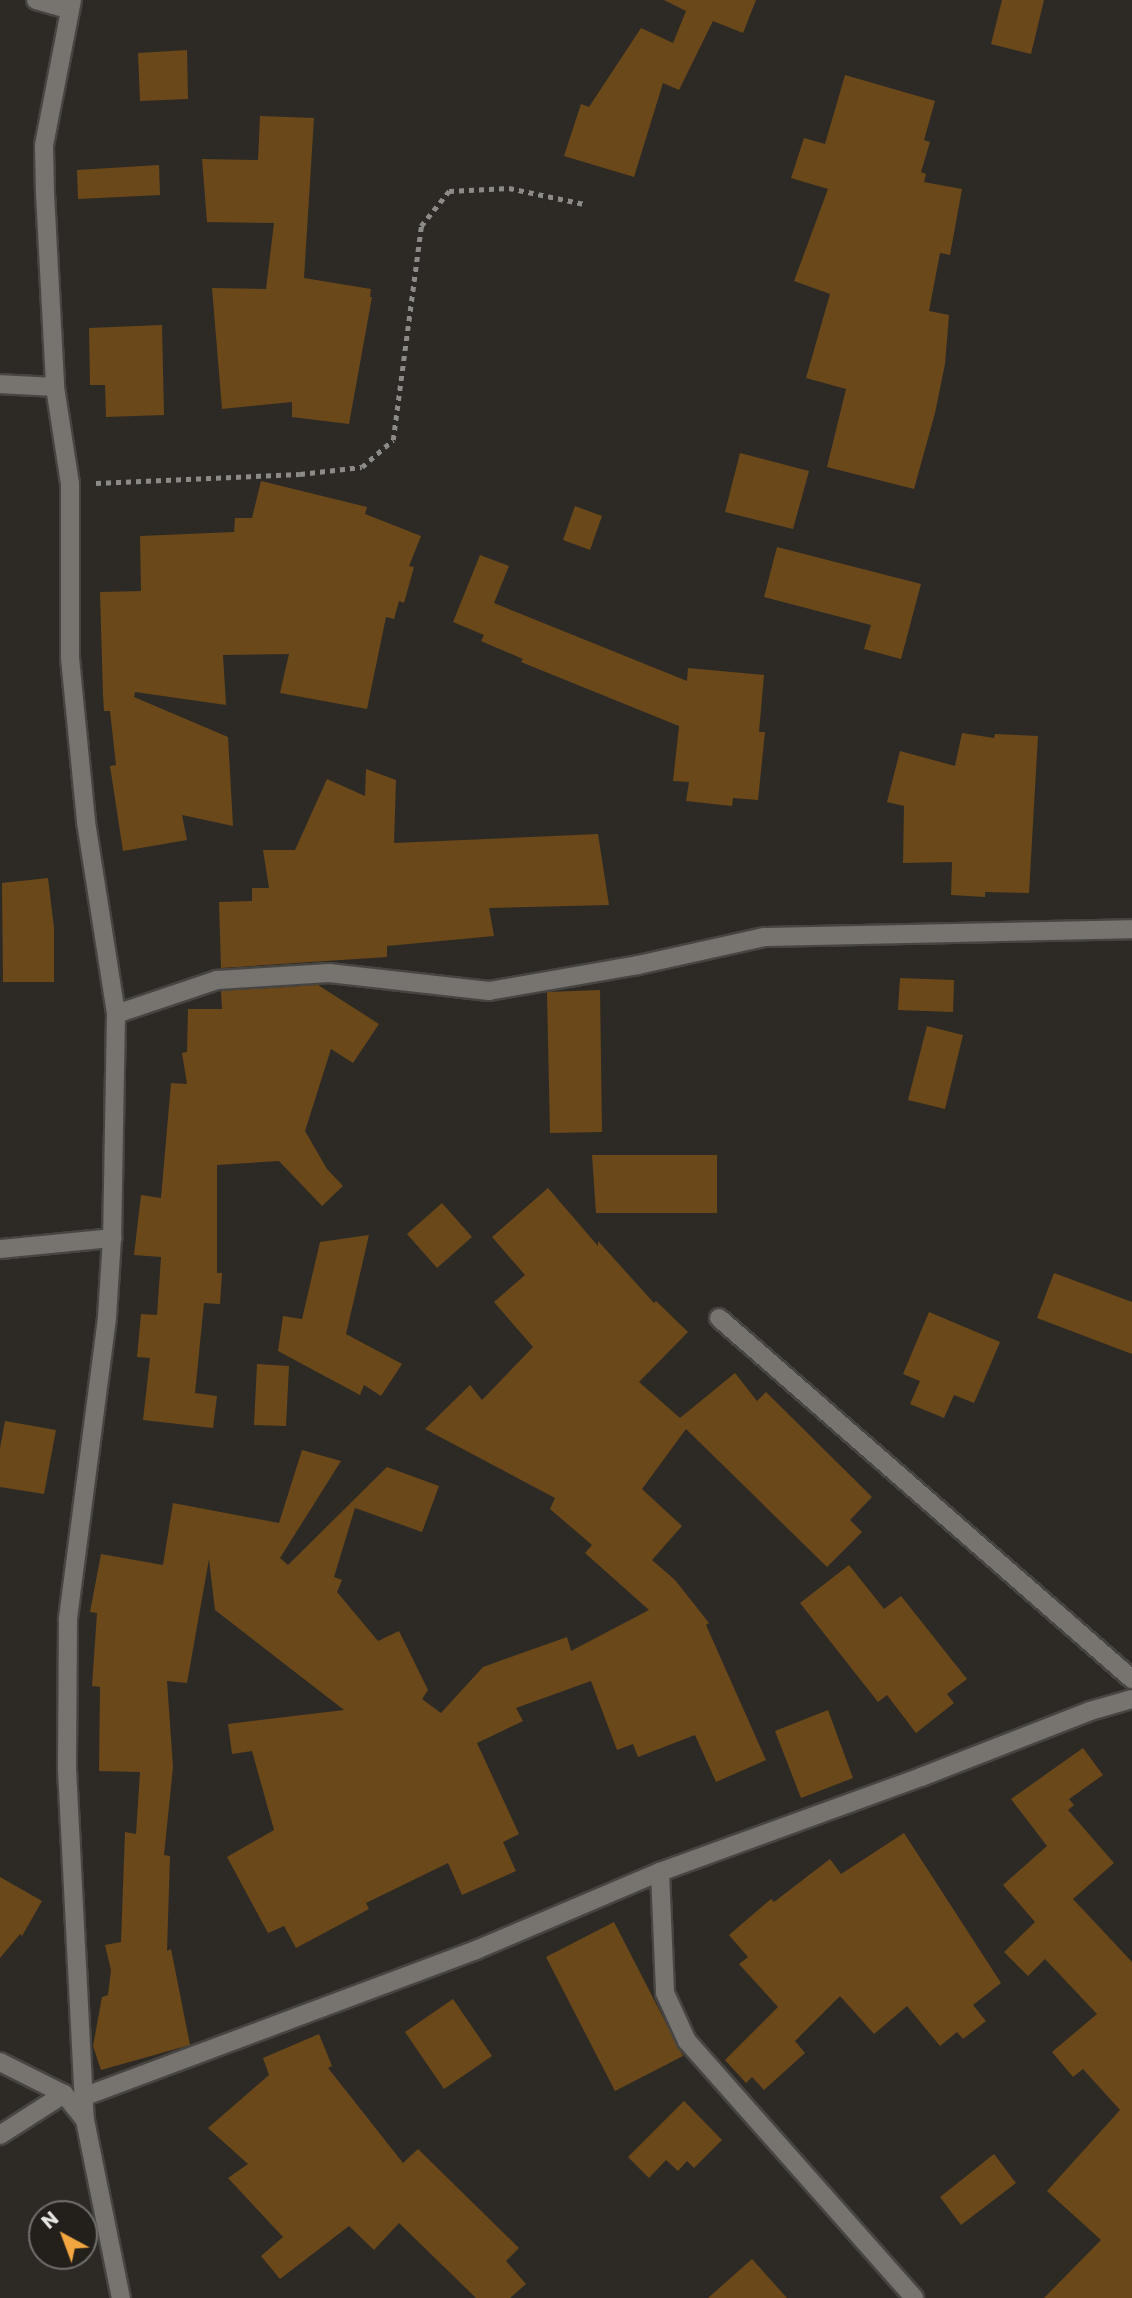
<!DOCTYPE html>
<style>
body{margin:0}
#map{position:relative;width:1132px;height:2298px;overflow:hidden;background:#2d2a26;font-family:Poppins,sans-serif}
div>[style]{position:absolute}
.building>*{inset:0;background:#6a4819}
.path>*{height:4.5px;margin-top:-2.25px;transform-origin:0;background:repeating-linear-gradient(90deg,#8d8b88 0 5px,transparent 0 10px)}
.roads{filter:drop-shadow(2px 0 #474542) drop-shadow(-2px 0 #474542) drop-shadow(0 2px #474542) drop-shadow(0 -2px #474542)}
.minor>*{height:18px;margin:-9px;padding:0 9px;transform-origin:9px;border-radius:9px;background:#77736f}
span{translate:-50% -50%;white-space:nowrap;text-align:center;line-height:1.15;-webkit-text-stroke:5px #23201c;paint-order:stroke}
.north{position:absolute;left:28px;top:2200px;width:70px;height:70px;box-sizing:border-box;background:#23201c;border:2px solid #716f6c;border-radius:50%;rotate:319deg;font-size:19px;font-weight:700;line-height:28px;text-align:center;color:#e7e5e3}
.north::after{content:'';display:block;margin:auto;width:24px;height:32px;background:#f1a63f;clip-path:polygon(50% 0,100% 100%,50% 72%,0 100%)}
</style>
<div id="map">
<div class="building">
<i style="clip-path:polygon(664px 0,756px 0,743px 33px,713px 21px,679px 90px,663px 83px,634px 177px,564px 156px,581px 104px,589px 107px,641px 28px,673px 43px,686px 11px)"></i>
<i style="clip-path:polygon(1002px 0,1044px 0,1031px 54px,991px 44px)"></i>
<i style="clip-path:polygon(187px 50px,188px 99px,140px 101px,138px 53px)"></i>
<i style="clip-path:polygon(845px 75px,935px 101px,924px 140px,930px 142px,921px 172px,926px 174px,924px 182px,962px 189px,950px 255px,940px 253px,929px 311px,949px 315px,945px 364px,935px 413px,914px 489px,827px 467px,846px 389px,806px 378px,830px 294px,794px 281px,828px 189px,791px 178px,804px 138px,825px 144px)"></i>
<i style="clip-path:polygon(260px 116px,314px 118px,304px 278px,371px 289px,370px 297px,372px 297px,349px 424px,292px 417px,292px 402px,222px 409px,212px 288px,266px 289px,274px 223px,207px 222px,202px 159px,258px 160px)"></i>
<i style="clip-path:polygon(159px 165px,160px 195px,78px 199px,77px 170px)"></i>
<i style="clip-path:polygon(162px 325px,164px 415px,106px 417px,105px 385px,90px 385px,89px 328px)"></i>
<i style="clip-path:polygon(740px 453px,809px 471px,793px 529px,725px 512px)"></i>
<i style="clip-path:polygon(261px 481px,367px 507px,365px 514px,421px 536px,409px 566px,414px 567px,404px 603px,399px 601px,394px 619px,386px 617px,367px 709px,280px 693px,289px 654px,223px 655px,226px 705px,135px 692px,134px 697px,228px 737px,233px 826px,182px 815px,187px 840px,123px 851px,110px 766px,116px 765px,110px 711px,104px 711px,103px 695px,100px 592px,141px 591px,140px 536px,234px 532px,235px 518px,252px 518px)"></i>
<i style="clip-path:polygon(575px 506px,602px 516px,590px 550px,563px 540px)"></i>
<i style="clip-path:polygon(777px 547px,921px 584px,901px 659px,864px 649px,871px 625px,764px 597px)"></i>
<i style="clip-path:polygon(480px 555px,509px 566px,494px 603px,687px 681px,688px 668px,764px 675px,759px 732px,765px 732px,758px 800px,733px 798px,732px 806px,686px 801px,689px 782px,673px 781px,679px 726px,521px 662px,523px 659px,481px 641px,484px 635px,453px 622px)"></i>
<i style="clip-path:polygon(962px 733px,994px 738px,995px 734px,1038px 736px,1029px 893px,985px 892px,985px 897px,951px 895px,952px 862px,903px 863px,904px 806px,887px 802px,900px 751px,955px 766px)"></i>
<i style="clip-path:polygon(366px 769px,396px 780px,394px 843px,598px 834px,609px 905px,489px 908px,494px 936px,387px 946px,387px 957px,221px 968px,219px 902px,252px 901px,252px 888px,269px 888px,263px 850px,295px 850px,327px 779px,365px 796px)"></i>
<i style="clip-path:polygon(48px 878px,54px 928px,54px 982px,3px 982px,2px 883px)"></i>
<i style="clip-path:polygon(900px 978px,954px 980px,953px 1012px,898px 1010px)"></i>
<i style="clip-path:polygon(318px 985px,379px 1024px,353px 1063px,331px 1049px,305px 1131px,327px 1169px,343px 1186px,322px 1206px,279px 1161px,217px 1165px,217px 1273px,222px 1273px,220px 1304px,204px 1303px,195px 1393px,217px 1396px,213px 1428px,143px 1420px,150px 1358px,137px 1357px,141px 1314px,157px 1315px,161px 1257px,134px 1255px,141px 1195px,161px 1198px,171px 1083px,187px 1084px,182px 1053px,187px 1052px,188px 1009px,222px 1009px,221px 991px)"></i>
<i style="clip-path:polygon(600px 990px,602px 1132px,550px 1133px,547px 992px)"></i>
<i style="clip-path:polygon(927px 1026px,963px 1035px,945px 1109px,908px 1100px)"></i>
<i style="clip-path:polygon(592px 1155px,717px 1155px,717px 1213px,596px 1213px)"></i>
<i style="clip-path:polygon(548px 1188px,598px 1246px,598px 1241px,654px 1303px,656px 1301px,688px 1332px,639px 1382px,680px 1418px,735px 1373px,757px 1401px,766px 1392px,872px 1497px,850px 1520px,862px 1532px,827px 1567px,686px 1429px,642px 1489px,682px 1526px,652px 1560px,675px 1580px,709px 1623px,706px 1625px,766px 1760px,716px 1782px,695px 1735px,638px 1757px,633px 1744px,617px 1750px,591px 1681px,516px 1708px,523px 1721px,477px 1743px,519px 1834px,503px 1842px,516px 1871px,462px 1895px,448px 1863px,366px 1903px,369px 1909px,296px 1948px,284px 1926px,268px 1933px,227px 1857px,274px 1830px,252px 1751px,232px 1754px,228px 1724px,344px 1710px,215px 1610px,209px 1559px,187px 1683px,167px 1681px,173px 1767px,164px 1855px,170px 1856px,167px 1951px,171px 1949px,190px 2045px,101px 2070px,93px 2046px,102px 1997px,108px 1995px,111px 1970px,105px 1945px,121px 1942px,125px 1832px,136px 1834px,140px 1772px,99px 1771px,100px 1687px,92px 1686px,97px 1613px,90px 1612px,101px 1554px,163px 1565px,173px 1503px,279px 1523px,302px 1450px,341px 1461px,280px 1558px,288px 1565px,387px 1467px,439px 1486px,422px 1532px,355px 1508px,334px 1577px,342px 1580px,337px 1592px,378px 1641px,399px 1631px,428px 1690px,422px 1699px,441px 1713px,483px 1667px,567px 1637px,571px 1651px,649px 1610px,585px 1553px,592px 1545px,550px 1509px,555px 1498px,425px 1429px,470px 1385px,482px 1400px,533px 1347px,494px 1302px,525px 1275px,492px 1237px)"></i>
<i style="clip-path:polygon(442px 1203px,472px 1237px,437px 1268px,407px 1234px)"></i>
<i style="clip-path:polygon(369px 1235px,346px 1334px,402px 1364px,381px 1396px,364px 1385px,360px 1395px,278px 1351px,283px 1316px,302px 1319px,320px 1242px)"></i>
<i style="clip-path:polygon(1054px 1273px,1132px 1302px,1132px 1354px,1037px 1318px)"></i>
<i style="clip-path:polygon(929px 1312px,1000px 1342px,974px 1403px,954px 1395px,944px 1418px,910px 1404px,920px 1381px,903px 1374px)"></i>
<i style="clip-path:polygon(257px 1364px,289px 1366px,286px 1426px,254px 1425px)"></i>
<i style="clip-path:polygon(5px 1421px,56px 1430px,44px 1494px,0 1487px,0 1448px)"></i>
<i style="clip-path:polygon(849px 1565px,884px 1609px,901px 1596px,967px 1679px,947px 1694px,954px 1703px,916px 1733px,887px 1695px,878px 1702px,800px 1603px)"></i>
<i style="clip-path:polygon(828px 1710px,853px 1778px,801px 1798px,775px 1731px)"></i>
<i style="clip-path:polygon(1083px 1748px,1103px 1775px,1069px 1799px,1074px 1805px,1068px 1810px,1114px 1863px,1073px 1899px,1132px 1962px,1132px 2298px,1044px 2298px,1101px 2240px,1047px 2191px,1120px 2110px,1083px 2069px,1073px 2077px,1052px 2052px,1097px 2014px,1045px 1959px,1028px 1976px,1004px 1952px,1035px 1922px,1003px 1885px,1047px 1846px,1011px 1799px)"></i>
<i style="clip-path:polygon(904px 1833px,1001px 1983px,973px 2005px,986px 2021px,963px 2039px,957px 2032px,940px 2046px,907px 2006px,874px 2034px,840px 1996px,795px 2041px,805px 2053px,764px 2090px,752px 2077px,746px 2083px,725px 2060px,778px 2007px,739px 1964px,748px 1957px,729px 1935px,771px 1899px,774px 1902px,830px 1859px,841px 1874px)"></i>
<i style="clip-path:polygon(0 1877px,42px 1901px,22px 1936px,20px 1934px,0 1958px)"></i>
<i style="clip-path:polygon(614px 1922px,683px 2056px,615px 2091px,546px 1957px)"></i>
<i style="clip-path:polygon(453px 1999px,492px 2056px,444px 2089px,405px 2032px)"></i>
<i style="clip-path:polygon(319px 2034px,332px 2066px,328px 2068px,403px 2163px,418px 2149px,519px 2248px,506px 2261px,526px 2284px,510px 2298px,476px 2298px,399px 2223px,374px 2250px,349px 2226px,280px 2279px,261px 2256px,283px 2237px,228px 2178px,248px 2164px,208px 2128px,269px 2075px,263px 2058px)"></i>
<i style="clip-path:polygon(684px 2101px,722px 2140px,694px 2168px,687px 2161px,678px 2171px,666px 2160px,649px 2178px,628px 2157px)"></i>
<i style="clip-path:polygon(994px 2154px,1016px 2183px,961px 2225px,940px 2197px)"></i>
<i style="clip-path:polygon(752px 2259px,787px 2298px,708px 2298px)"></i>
</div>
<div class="path">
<i style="left:96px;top:483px;width:204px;rotate:-2.5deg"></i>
<i style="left:300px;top:474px;width:62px;rotate:-6.4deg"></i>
<i style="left:362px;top:467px;width:41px;rotate:-41.1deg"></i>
<i style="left:393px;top:440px;width:216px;rotate:-82.5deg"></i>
<i style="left:421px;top:226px;width:45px;rotate:-51.3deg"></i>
<i style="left:449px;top:191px;width:60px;rotate:-2.9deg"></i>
<i style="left:509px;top:188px;width:77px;rotate:12deg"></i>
</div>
<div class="roads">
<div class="minor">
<i style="left:36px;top:0;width:35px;rotate:16deg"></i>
<i style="left:72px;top:0;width:149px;rotate:100.9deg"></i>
<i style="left:44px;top:146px;width:47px;rotate:88.8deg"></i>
<i style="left:45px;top:193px;width:194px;rotate:87deg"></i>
<i style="left:55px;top:387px;width:98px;rotate:81.2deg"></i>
<i style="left:70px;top:484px;width:174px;rotate:90deg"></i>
<i style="left:70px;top:658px;width:165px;rotate:84.4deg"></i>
<i style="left:86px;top:822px;width:194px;rotate:81.1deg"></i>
<i style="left:116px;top:1014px;width:224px;rotate:91deg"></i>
<i style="left:112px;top:1238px;width:80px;rotate:93.6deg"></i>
<i style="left:107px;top:1318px;width:305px;rotate:97.4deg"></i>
<i style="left:68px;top:1620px;width:149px;rotate:90.4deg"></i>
<i style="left:67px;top:1769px;width:351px;rotate:87.1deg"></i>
<i style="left:85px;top:2120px;width:182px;rotate:78.6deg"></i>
<i style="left:0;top:384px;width:55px;rotate:3.1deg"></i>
<i style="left:116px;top:1014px;width:107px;rotate:-18.6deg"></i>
<i style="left:217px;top:980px;width:112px;rotate:-3.6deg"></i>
<i style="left:329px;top:973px;width:161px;rotate:6.4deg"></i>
<i style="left:489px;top:991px;width:151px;rotate:-9.9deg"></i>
<i style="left:638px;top:965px;width:129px;rotate:-12.5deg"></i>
<i style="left:764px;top:937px;width:368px;rotate:-1.2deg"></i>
<i style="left:0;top:1249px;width:113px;rotate:-5.6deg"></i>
<i style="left:719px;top:1318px;width:549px;rotate:41.16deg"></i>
<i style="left:660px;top:1872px;width:121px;rotate:87.6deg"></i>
<i style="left:665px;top:1993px;width:53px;rotate:65.4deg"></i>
<i style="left:687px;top:2041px;width:343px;rotate:48.5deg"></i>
<i style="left:0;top:2062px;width:72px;rotate:26.6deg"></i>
<i style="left:64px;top:2094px;width:33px;rotate:51deg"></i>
<i style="left:83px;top:2097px;width:420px;rotate:-20.5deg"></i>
<i style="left:476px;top:1950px;width:200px;rotate:-23deg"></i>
<i style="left:660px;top:1872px;width:278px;rotate:-20deg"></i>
<i style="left:921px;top:1777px;width:181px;rotate:-21.3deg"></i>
<i style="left:1090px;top:1711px;width:44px;rotate:-15.9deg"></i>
<i style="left:0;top:2135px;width:76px;rotate:-32.6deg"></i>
</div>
</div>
<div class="north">N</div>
</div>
